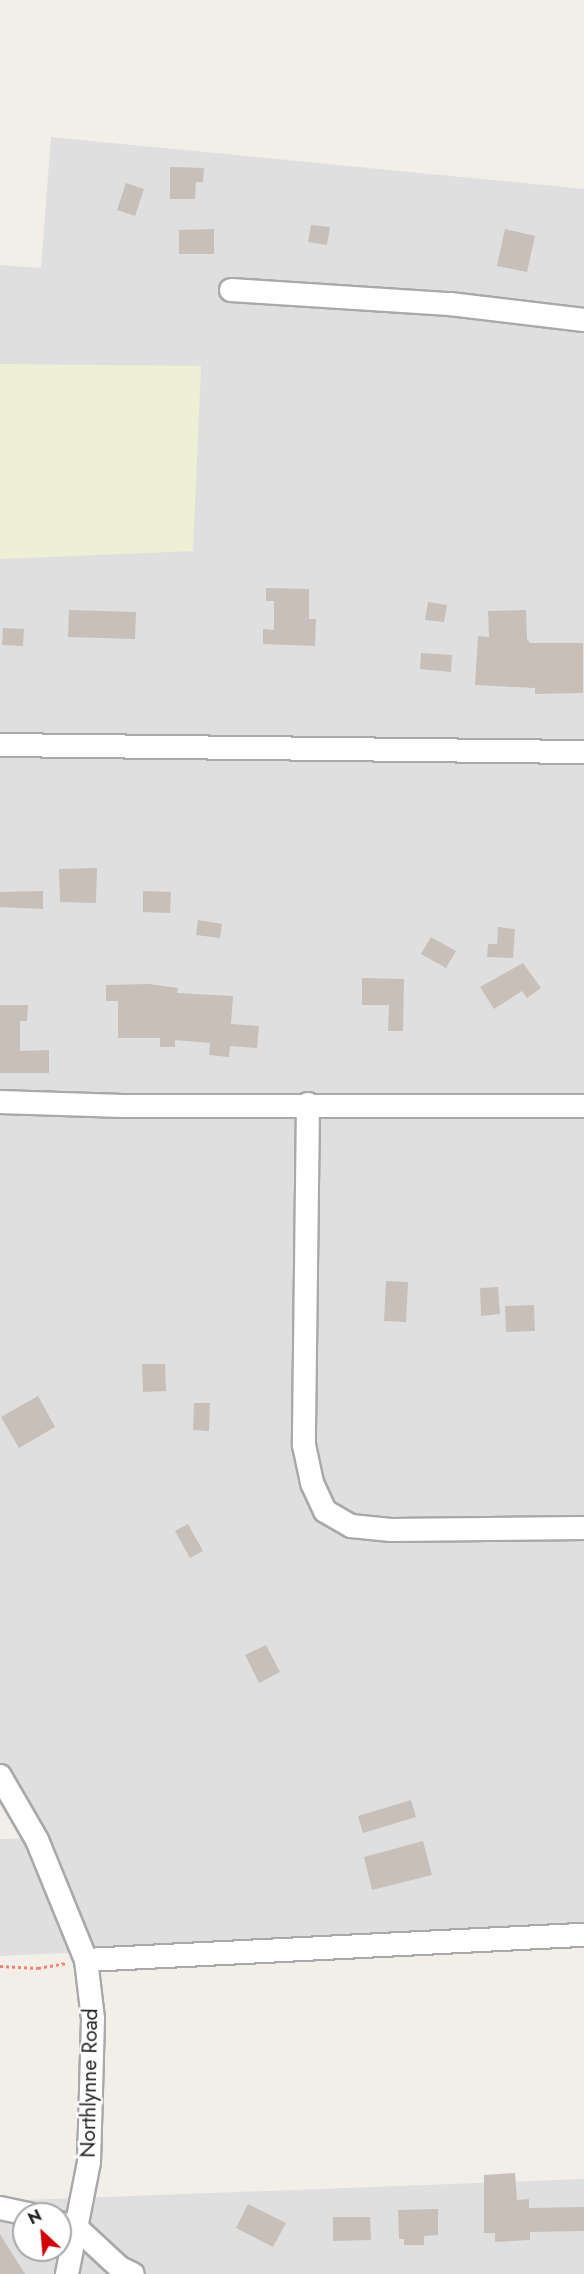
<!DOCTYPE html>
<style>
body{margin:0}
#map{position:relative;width:584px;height:2274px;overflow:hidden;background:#f2efe9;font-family:Jost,sans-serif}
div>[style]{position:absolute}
.residential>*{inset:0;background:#e0dfdf}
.farmland>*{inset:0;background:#eef0d5}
.building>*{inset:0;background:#c7bfb8}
.path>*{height:3px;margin-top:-1.5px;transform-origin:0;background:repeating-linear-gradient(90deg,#fa8072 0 3px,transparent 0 6px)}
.roads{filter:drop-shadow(2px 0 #a9a9a9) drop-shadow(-2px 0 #a9a9a9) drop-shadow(0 2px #a9a9a9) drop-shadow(0 -2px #a9a9a9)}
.minor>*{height:22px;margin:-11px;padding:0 11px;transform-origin:11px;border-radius:11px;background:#fff}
span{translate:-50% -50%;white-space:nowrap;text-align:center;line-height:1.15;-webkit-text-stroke:4.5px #fff;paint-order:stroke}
.street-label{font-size:21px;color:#222}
.north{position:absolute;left:12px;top:2202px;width:60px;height:60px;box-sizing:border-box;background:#fff;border:2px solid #a7a7a7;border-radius:50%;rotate:334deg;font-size:16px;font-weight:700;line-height:24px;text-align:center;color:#222}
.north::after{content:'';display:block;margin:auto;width:21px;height:27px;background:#d40000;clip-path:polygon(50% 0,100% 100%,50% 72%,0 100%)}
</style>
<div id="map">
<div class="residential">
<i style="clip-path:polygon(51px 137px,584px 189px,584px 1929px,0 1956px,0 1839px,43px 1838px,0 1763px,0 265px,41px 268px)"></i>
<i style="clip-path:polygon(evenodd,584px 2179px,584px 2274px,0 2274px,0 2201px,584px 2179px,24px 2214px,60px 2214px,60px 2250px,24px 2250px,24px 2214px)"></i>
</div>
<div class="farmland">
<i style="clip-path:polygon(0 364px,201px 366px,193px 551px,0 559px)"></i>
</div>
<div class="building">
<i style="clip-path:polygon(170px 167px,204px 168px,203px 182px,196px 182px,195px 199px,170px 199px)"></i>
<i style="clip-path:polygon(126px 183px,144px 189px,135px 216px,117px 210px)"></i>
<i style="clip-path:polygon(311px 225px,330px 227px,327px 245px,308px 242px)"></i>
<i style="clip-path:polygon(214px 229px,214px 254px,179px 254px,179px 230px)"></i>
<i style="clip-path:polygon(505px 229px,535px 236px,527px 272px,497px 266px)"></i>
<i style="clip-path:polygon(266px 588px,309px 589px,309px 619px,316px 619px,315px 646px,263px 644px,263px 629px,274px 630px,274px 601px,266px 601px)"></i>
<i style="clip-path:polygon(428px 602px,447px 605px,444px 622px,425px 620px)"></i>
<i style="clip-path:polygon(69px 610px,136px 612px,135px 639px,68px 637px)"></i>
<i style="clip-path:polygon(526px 610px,527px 639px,530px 643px,583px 643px,583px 693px,535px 694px,535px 688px,475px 685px,478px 636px,489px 637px,488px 611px)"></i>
<i style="clip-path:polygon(3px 628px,24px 629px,23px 646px,2px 645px)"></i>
<i style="clip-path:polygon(421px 653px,452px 655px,451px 672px,420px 669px)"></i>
<i style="clip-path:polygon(97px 868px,96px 903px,60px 902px,59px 869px)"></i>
<i style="clip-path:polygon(43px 891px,43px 909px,0 907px,0 892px)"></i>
<i style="clip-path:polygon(143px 891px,171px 892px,170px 913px,143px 912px)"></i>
<i style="clip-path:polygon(198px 920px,222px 924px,220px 938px,196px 935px)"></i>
<i style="clip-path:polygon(498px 927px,515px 929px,513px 958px,487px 957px,488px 944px,497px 944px)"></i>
<i style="clip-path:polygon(431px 937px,456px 951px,446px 968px,421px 954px)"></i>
<i style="clip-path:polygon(523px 963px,541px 988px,527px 998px,522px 991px,494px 1009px,480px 987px)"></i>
<i style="clip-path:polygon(362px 978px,404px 979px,403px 1031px,388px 1031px,389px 1005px,362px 1005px)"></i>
<i style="clip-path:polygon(149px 984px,178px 988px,177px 993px,233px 996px,231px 1024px,259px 1026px,257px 1048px,230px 1046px,229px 1057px,209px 1055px,210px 1043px,175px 1040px,175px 1047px,160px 1047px,160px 1038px,118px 1038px,118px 1001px,106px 1001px,106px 985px)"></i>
<i style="clip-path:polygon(0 1005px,28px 1005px,27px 1021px,20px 1021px,20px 1051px,49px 1050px,49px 1073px,0 1073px)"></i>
<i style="clip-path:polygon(386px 1281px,408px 1282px,406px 1322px,384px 1321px)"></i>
<i style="clip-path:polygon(498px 1287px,500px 1314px,481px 1316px,480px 1288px)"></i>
<i style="clip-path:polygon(534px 1305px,535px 1331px,506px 1332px,505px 1306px)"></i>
<i style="clip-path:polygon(142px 1364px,165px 1364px,166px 1391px,143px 1392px)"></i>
<i style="clip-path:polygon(38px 1396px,55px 1427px,19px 1448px,1px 1417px)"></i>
<i style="clip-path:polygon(194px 1403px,210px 1403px,209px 1431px,193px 1430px)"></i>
<i style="clip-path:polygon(188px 1524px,203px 1551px,190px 1558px,175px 1531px)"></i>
<i style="clip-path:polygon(266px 1645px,280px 1672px,259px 1683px,245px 1655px)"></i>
<i style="clip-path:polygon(411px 1800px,416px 1817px,363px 1833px,358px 1816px)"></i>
<i style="clip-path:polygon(423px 1841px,432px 1875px,372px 1890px,364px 1857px)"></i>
<i style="clip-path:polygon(515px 2173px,517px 2200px,529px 2199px,529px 2208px,584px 2207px,584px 2231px,530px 2232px,530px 2240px,495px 2242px,495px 2233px,484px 2233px,484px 2175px)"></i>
<i style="clip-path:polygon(248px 2204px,286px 2223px,273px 2247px,236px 2228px)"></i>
<i style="clip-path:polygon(438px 2209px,438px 2235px,424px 2236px,424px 2245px,404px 2245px,404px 2239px,399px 2239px,398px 2210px)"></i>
<i style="clip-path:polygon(333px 2217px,370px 2217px,371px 2240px,333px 2241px)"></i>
<i style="clip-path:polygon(0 2234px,25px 2274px,0 2274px)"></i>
</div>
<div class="path">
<i style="left:0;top:1966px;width:38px;rotate:3deg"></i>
<i style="left:38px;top:1968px;width:29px;rotate:-10deg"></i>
</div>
<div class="roads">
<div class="minor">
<i style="left:231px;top:290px;width:219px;rotate:3.7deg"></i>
<i style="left:450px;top:304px;width:135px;rotate:6.8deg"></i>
<i style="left:0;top:745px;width:584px;rotate:0.69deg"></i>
<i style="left:0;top:1102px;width:123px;rotate:1.9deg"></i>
<i style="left:123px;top:1106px;width:461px"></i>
<i style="left:308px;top:1104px;width:341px;rotate:90.7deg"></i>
<i style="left:304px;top:1445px;width:39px;rotate:78deg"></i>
<i style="left:312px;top:1483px;width:31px;rotate:65deg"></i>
<i style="left:325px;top:1511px;width:30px;rotate:30deg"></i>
<i style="left:351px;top:1526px;width:40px;rotate:5.7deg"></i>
<i style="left:391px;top:1530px;width:193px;rotate:-0.6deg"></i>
<i style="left:0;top:1776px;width:74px;rotate:60deg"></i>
<i style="left:37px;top:1840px;width:130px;rotate:67.8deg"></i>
<i style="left:86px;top:1960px;width:59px;rotate:83.2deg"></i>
<i style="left:93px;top:2019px;width:143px;rotate:91.6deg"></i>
<i style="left:89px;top:2162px;width:114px;rotate:101.1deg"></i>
<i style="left:86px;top:1960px;width:499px;rotate:-2.9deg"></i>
<i style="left:0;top:2208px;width:30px;rotate:12deg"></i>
<i style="left:60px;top:2223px;width:19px;rotate:18deg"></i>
<i style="left:78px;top:2229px;width:57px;rotate:42.9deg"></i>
<i style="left:120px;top:2268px;width:14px;rotate:25deg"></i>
</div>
</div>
<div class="street-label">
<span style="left:89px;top:2083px;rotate:-89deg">Northlynne Road</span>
</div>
<div class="north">N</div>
</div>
